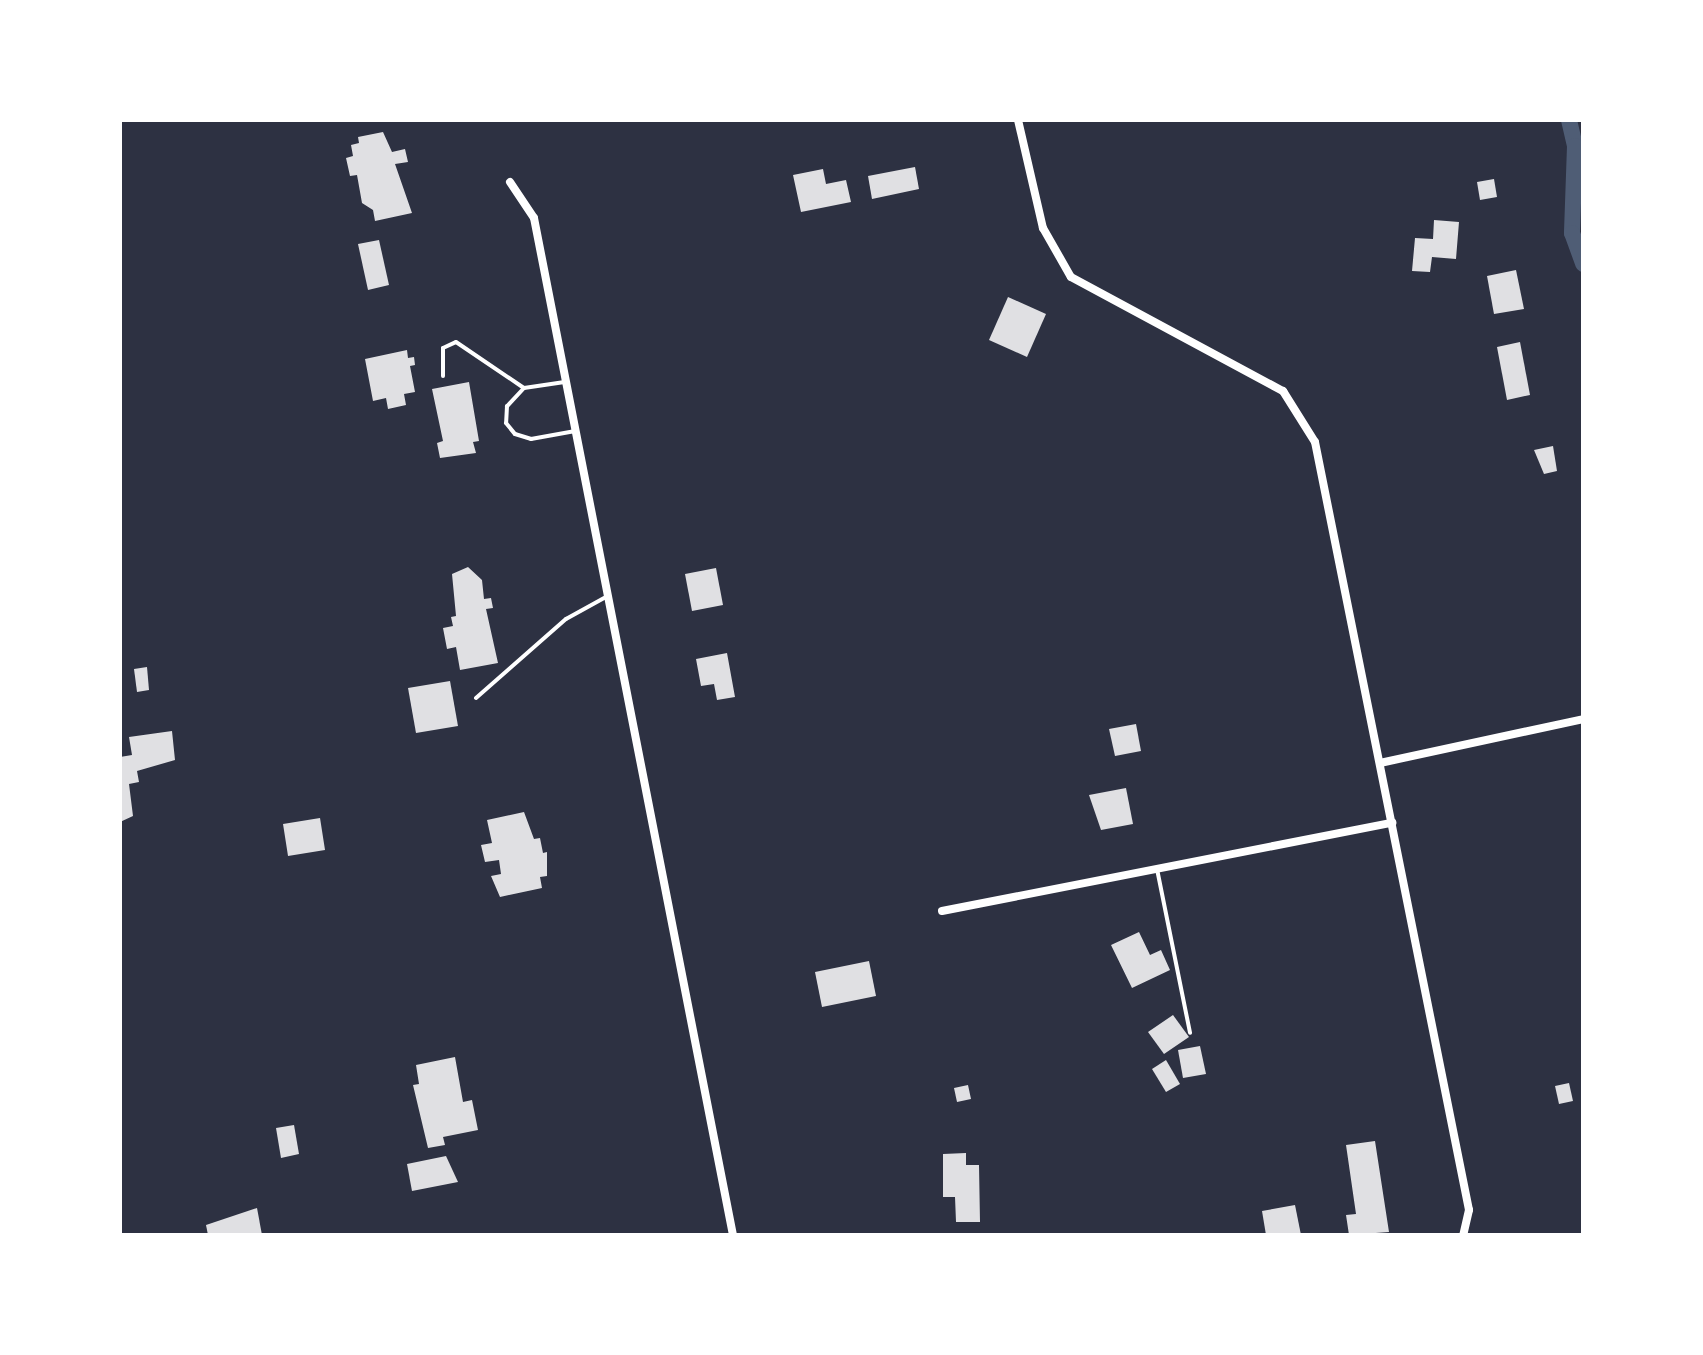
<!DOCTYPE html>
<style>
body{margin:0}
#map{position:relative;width:1703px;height:1355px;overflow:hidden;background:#2d3142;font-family:"Fira Sans Condensed",sans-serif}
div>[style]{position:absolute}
.canal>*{height:16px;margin:-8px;padding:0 8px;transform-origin:8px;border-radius:8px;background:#4f5d75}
.building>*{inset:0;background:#e0e0e3}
.service>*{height:4px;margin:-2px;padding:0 2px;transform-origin:2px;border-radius:2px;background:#fff}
.minor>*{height:8px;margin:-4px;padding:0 4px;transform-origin:4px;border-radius:4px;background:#fff}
span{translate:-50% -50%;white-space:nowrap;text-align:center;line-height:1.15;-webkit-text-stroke:6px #fff;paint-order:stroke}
.frame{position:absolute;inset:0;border:122px solid #fff;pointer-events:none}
</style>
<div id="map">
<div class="canal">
<i style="left:1569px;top:120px;width:27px;rotate:77deg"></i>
<i style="left:1575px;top:146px;width:87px;rotate:92deg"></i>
<i style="left:1572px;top:233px;width:33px;rotate:70deg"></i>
</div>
<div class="building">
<i style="clip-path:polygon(383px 132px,392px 152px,405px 149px,408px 162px,395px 164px,412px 213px,375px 221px,373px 210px,362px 203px,357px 175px,350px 176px,346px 158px,353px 156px,351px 145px,359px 143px,358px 137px)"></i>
<i style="clip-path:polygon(915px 167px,919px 189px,872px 199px,868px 176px)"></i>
<i style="clip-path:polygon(823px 169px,826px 184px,846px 180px,851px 202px,801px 212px,793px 175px)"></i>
<i style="clip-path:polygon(1494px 179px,1497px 197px,1480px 200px,1477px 182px)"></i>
<i style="clip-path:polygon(1434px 220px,1459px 222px,1456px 259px,1432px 257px,1430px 272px,1412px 271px,1415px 238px,1433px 239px)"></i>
<i style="clip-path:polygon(379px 240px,389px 285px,368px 290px,358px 244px)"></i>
<i style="clip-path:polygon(1516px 270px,1524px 309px,1494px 314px,1487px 276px)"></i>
<i style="clip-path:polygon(1008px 297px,1046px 314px,1027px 357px,989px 340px)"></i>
<i style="clip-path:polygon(1520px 342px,1530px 395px,1507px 400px,1497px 347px)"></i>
<i style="clip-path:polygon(407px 350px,408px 358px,414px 357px,415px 365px,410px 366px,415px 392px,404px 394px,406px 405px,388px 409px,386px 398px,373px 401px,365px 359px)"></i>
<i style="clip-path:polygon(469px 382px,479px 441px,473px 442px,476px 453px,440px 458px,437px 443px,443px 441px,432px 389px)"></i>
<i style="clip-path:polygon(1553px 446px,1557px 471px,1544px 474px,1534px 450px)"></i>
<i style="clip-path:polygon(468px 567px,482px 580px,484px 599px,491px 598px,493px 608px,486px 609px,498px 663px,460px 670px,456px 647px,447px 649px,443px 628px,453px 626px,451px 617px,456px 616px,452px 574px)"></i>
<i style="clip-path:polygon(716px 568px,723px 605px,692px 611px,685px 574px)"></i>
<i style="clip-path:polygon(727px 653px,735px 697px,717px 700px,714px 684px,701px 686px,696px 659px)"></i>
<i style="clip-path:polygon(147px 667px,149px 690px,137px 692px,134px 669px)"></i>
<i style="clip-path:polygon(450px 681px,458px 726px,416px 733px,408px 688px)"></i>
<i style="clip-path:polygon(1136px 724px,1141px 751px,1115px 756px,1109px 729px)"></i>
<i style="clip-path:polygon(172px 731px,175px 760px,137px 771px,139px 782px,129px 784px,133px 816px,120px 822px,120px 757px,132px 755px,129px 737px)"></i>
<i style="clip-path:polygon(1126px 788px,1133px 824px,1101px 830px,1089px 795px)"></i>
<i style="clip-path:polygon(524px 812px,534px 839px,540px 838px,543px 853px,547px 852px,547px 876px,540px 877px,542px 888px,500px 897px,491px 876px,501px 874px,499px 860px,485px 862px,481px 845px,492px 843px,487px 820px)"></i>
<i style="clip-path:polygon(320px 818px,325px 850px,288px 856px,283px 824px)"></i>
<i style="clip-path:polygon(1139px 932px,1150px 955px,1161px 950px,1170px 970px,1132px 988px,1111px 945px)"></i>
<i style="clip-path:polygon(869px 961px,876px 996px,822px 1007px,815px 972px)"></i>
<i style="clip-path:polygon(1173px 1015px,1189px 1037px,1164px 1054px,1148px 1032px)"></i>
<i style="clip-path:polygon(1200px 1046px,1206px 1074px,1183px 1078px,1178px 1050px)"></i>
<i style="clip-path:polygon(455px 1057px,463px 1102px,472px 1100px,478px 1130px,443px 1137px,445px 1145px,428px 1148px,413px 1085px,419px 1084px,416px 1065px)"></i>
<i style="clip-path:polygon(1166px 1060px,1180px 1084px,1166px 1092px,1152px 1069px)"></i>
<i style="clip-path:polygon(1569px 1083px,1573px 1101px,1559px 1104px,1555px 1086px)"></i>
<i style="clip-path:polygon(968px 1085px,971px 1099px,957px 1102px,954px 1088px)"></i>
<i style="clip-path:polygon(294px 1125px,299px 1154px,281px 1158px,276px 1128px)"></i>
<i style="clip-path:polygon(1375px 1141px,1389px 1232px,1349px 1235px,1346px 1215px,1356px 1214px,1346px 1145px)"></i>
<i style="clip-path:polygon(966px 1153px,966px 1165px,979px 1165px,980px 1222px,956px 1222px,955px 1197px,943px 1197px,943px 1154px)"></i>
<i style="clip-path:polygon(446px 1156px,458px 1182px,412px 1191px,407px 1164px)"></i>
<i style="clip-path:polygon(1295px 1205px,1301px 1235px,1266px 1235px,1262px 1211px)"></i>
<i style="clip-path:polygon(257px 1208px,262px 1235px,208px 1235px,206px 1225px)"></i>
</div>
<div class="service">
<i style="left:443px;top:376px;width:28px;rotate:-90deg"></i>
<i style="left:443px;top:348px;width:14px;rotate:-25deg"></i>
<i style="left:456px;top:342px;width:82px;rotate:34.1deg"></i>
<i style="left:524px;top:388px;width:41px;rotate:-8.3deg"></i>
<i style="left:524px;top:388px;width:25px;rotate:133deg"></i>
<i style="left:507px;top:406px;width:17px;rotate:93deg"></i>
<i style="left:506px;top:423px;width:14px;rotate:51deg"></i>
<i style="left:515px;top:434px;width:17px;rotate:17deg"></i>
<i style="left:531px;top:439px;width:45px;rotate:-10.3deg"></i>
<i style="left:476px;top:698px;width:120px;rotate:-41.3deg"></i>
<i style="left:566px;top:619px;width:46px;rotate:-28.8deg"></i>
<i style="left:1157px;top:869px;width:167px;rotate:78.6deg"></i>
</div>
<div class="minor">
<i style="left:1018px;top:120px;width:111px;rotate:77deg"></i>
<i style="left:1043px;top:228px;width:56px;rotate:60.3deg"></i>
<i style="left:1071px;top:277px;width:241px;rotate:28.3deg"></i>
<i style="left:1283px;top:391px;width:60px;rotate:57.9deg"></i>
<i style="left:1315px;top:442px;width:783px;rotate:78.66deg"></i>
<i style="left:1469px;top:1210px;width:26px;rotate:103deg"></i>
<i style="left:510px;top:182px;width:43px;rotate:56.3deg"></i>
<i style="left:534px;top:218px;width:1036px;rotate:78.93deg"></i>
<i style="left:1380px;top:763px;width:208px;rotate:-12.2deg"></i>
<i style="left:942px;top:911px;width:459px;rotate:-11.1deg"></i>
</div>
<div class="frame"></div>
</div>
